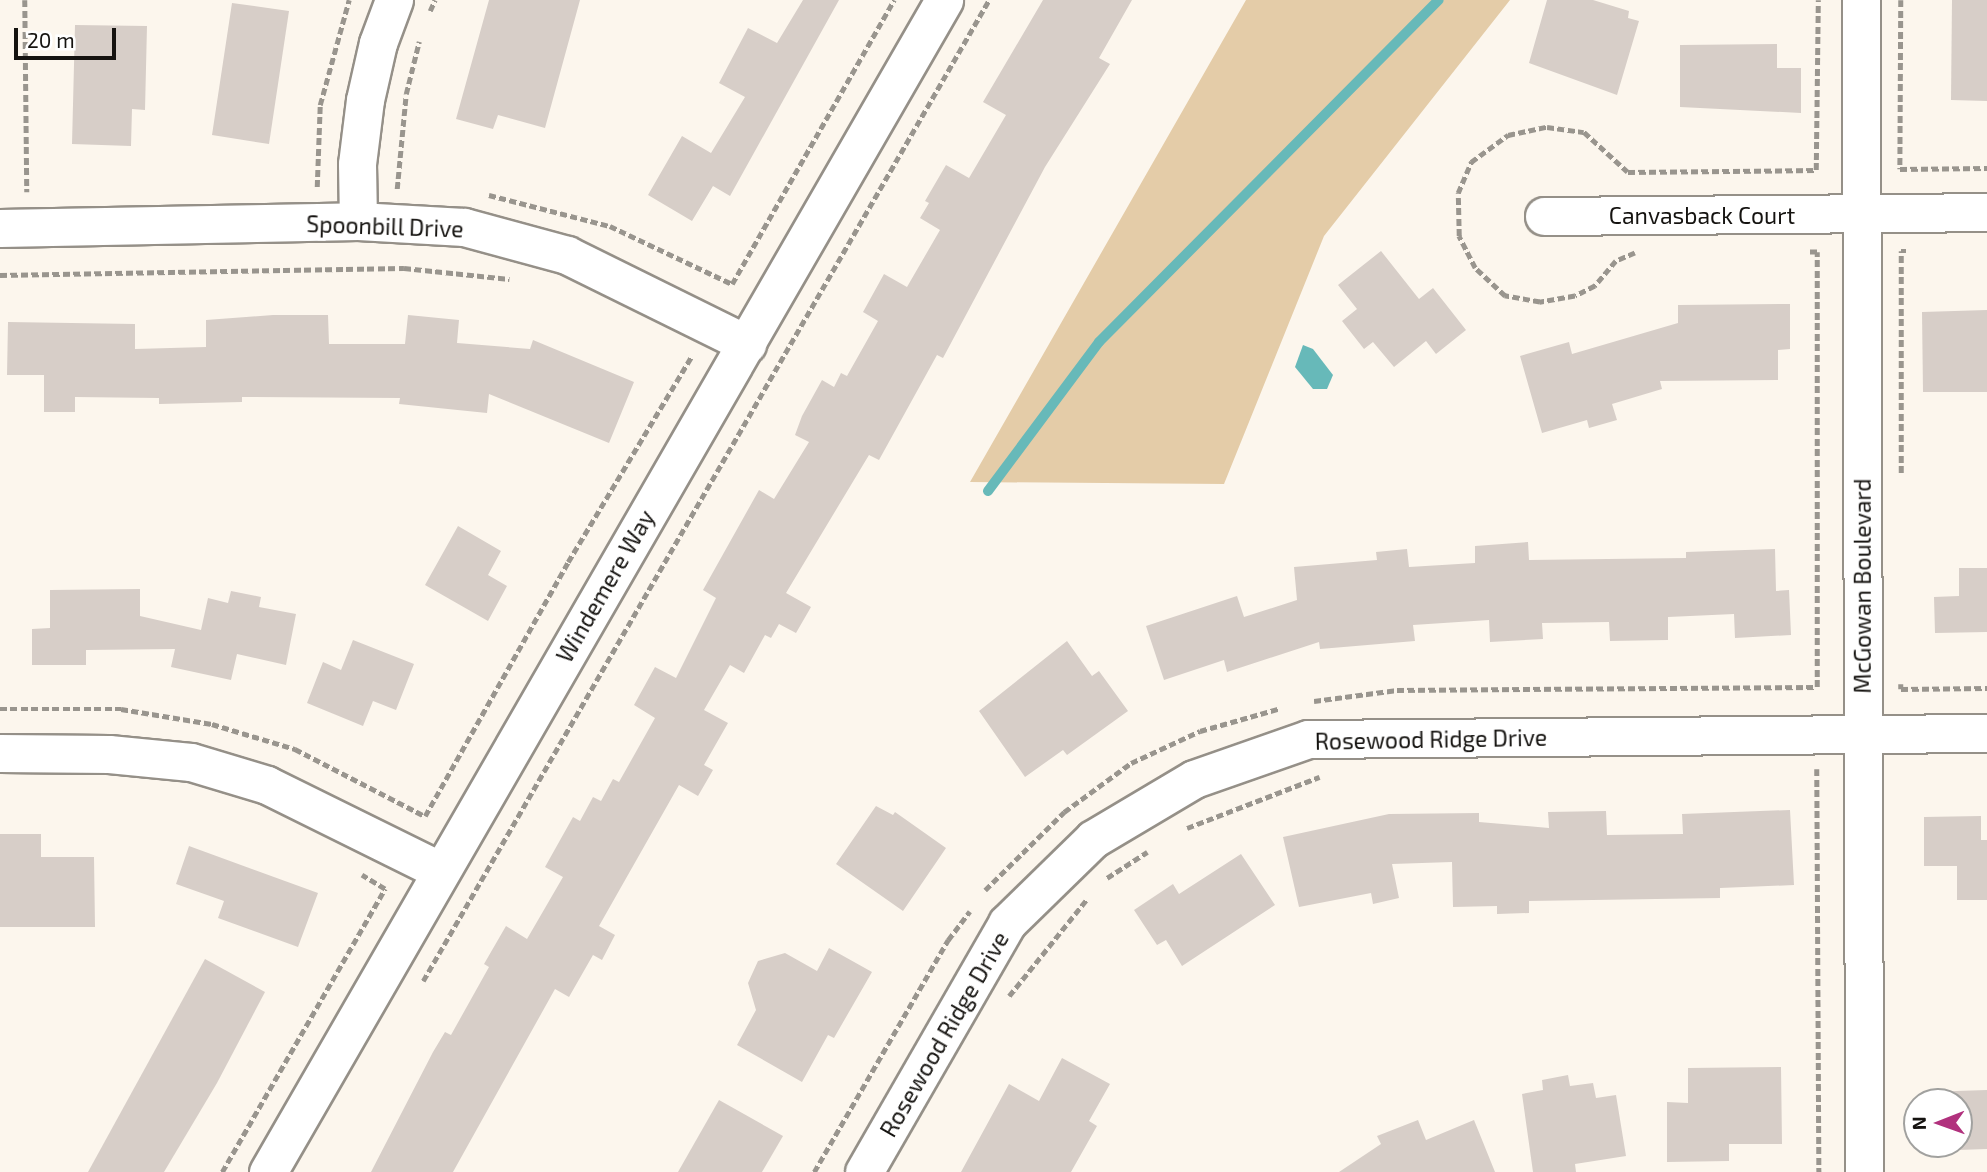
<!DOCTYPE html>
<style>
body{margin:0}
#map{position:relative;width:1987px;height:1172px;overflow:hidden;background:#fcf6ed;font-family:"Exo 2",sans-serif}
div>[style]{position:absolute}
.green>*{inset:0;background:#e4cca8}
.water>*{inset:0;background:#67b9b9}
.stream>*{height:10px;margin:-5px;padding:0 5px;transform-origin:5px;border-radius:5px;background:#67b9b9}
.building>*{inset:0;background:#d7cec8}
.path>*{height:4.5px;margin-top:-2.25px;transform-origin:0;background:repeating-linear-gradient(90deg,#99958e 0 7px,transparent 0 10.5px)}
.roads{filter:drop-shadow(2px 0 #959088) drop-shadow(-2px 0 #959088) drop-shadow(0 2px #959088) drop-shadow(0 -2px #959088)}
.minor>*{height:37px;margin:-18.5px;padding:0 18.5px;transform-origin:18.5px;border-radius:18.5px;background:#fff}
span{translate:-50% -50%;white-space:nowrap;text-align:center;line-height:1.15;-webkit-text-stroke:6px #fff;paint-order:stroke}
.street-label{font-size:23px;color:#151310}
.north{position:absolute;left:1903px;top:1088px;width:70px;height:70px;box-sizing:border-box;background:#fff;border:2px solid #a1a19f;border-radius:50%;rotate:269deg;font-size:19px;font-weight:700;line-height:28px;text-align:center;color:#151310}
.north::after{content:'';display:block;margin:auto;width:24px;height:32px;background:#b1317d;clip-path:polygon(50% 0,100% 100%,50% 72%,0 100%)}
.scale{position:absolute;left:14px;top:28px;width:102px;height:32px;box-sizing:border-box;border:4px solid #151310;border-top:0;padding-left:9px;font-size:21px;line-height:24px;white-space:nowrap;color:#151310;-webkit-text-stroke:5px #fff;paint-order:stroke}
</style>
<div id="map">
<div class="green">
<i style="clip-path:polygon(1246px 0,1510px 0,1324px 236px,1224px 484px,970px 482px)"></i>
</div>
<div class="water">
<i style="clip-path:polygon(1303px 345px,1313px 349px,1333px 375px,1327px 389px,1313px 389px,1295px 367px)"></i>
</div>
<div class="stream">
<i style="left:988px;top:491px;width:186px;rotate:-53.3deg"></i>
<i style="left:1099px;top:342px;width:482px;rotate:-45.2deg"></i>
</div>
<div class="building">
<i style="clip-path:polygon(489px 0,580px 0,545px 128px,498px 115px,493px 129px,456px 119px)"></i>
<i style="clip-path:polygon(803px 0,839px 0,730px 196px,713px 186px,692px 221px,648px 195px,682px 136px,711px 153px,745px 97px,719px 83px,748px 28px,777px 43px)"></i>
<i style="clip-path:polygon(1043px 0,1132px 0,1099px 58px,1110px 64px,1045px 167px,943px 358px,937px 355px,879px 460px,869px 455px,786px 593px,811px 607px,796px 633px,779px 624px,771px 638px,765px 635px,744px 673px,730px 665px,704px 710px,728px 723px,704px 765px,713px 770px,698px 796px,679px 785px,599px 926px,615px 935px,602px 960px,593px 955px,569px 997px,555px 989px,453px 1172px,371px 1172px,433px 1052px,445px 1032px,451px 1035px,489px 967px,484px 964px,506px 926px,527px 939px,563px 877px,545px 867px,573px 817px,580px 821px,593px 797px,601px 801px,613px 779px,619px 782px,655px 718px,634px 705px,655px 667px,676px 678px,716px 598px,703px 590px,759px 490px,774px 499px,809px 442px,795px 435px,802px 416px,822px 380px,834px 387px,841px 373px,847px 376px,878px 321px,863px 312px,884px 274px,907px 287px,940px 230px,920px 218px,929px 203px,925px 201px,946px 165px,969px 178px,1006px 115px,983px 102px)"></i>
<i style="clip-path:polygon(1547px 0,1593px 0,1629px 11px,1628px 18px,1639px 21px,1617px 95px,1529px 63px)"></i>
<i style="clip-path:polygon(1952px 0,1987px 0,1987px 101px,1951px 100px)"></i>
<i style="clip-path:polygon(232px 3px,289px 11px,269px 144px,212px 135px)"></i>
<i style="clip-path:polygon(75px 25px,147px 26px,145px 110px,132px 109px,131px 146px,72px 144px)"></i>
<i style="clip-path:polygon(1777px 44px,1777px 68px,1801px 68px,1801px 113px,1680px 107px,1680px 45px)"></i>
<i style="clip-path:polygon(1381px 251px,1419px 299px,1433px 288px,1466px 330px,1436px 354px,1426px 341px,1394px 367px,1373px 342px,1364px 349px,1342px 321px,1357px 309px,1338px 285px)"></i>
<i style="clip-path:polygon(1790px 304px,1790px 349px,1778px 350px,1778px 380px,1660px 381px,1662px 389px,1612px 404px,1617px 420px,1589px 428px,1587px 420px,1542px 433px,1520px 356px,1569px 342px,1572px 354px,1678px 323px,1678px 305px)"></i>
<i style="clip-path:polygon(1987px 310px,1987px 392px,1923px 392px,1922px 312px)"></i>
<i style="clip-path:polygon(273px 315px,328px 315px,329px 344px,405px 344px,408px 315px,459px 320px,457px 343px,530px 349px,533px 340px,634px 382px,609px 443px,489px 394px,487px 413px,399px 404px,400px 398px,242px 397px,242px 402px,159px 404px,159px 398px,75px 397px,75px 412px,44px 412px,44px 375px,7px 375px,8px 322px,135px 324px,135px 349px,206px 347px,206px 320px)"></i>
<i style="clip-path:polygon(458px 526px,501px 551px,488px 575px,507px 586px,488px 621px,425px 585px)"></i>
<i style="clip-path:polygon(1528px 542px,1529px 560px,1686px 558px,1686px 552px,1775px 549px,1776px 591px,1789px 590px,1791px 635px,1735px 638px,1734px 614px,1668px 617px,1668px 640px,1610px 641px,1609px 622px,1542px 623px,1543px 639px,1490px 642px,1489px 620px,1413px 625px,1415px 641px,1320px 649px,1319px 642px,1227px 672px,1224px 660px,1164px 680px,1146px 626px,1237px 596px,1244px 617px,1297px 600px,1294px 567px,1377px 560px,1376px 552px,1407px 549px,1409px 567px,1475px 563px,1475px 546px)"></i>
<i style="clip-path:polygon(1959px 568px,1987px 568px,1987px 632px,1935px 633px,1934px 597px,1959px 596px)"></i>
<i style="clip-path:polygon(140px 589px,140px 616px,201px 630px,208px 598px,228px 603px,231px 591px,261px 597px,259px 607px,296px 614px,286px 665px,237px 654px,231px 680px,171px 667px,175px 649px,86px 650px,86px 665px,32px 665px,32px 629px,50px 628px,50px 590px)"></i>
<i style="clip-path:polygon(353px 640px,414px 664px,396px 710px,373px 701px,363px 726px,307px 703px,323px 662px,341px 670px)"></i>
<i style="clip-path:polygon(1067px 641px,1092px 676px,1099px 671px,1128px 711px,1067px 755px,1063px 750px,1025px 777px,979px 711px)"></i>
<i style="clip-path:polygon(876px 806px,893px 815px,895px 812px,946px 848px,903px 911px,836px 864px)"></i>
<i style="clip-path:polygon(1790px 810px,1794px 885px,1720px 888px,1720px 898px,1529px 901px,1529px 913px,1497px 914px,1497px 906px,1453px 907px,1452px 862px,1392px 864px,1399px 898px,1373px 904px,1371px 893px,1299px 907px,1283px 837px,1389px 814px,1479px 813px,1479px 822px,1549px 828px,1548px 812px,1606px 811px,1607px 835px,1683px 834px,1682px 814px)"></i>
<i style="clip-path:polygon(1981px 816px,1981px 840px,1987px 840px,1987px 900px,1957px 900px,1957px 866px,1924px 866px,1924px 817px)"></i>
<i style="clip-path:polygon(0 834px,41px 834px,41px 857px,94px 857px,95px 927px,0 927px)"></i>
<i style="clip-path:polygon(189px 846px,318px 893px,298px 947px,218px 918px,224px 901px,176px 884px)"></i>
<i style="clip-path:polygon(1241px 854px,1275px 905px,1182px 966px,1166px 940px,1157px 945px,1134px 910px,1173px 884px,1179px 894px)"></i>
<i style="clip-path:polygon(829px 948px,872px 972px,834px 1038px,828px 1035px,802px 1082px,737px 1045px,756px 1010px,748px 983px,758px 961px,785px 953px,817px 971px)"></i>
<i style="clip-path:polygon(205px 959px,265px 992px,217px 1083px,164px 1172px,88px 1172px)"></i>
<i style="clip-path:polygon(1062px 1058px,1110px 1084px,1089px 1121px,1097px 1126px,1071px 1172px,961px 1172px,1009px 1084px,1039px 1101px)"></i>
<i style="clip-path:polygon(1781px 1067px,1782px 1144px,1729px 1144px,1729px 1161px,1667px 1162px,1667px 1102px,1688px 1103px,1688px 1068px)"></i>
<i style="clip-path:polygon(1568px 1075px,1570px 1086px,1593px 1083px,1596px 1098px,1616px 1095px,1626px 1156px,1575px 1164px,1576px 1172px,1533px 1172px,1522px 1094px,1543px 1090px,1542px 1080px)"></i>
<i style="clip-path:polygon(1987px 1090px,1987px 1149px,1928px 1151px,1927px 1144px,1959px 1144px,1959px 1102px,1926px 1102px,1926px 1092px)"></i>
<i style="clip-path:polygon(719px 1100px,783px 1136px,762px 1172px,678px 1172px)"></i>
<i style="clip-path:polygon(1418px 1120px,1426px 1140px,1474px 1120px,1495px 1172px,1339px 1172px,1381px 1144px,1377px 1136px)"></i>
</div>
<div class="path">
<i style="left:25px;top:0;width:192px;rotate:89.4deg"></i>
<i style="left:1901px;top:0;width:169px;rotate:90.3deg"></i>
<i style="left:1900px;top:169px;width:87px;rotate:-0.7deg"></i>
<i style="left:430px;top:11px;width:12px;rotate:-66deg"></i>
<i style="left:317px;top:187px;width:82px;rotate:-87.9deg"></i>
<i style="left:320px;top:105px;width:109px;rotate:-74.6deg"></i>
<i style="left:397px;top:189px;width:95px;rotate:-84.6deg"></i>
<i style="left:406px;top:94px;width:54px;rotate:-76deg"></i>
<i style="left:489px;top:195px;width:125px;rotate:14.4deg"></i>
<i style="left:610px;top:226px;width:135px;rotate:25.4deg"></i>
<i style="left:732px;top:284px;width:327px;rotate:-60.3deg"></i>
<i style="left:1635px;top:253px;width:21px;rotate:157deg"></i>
<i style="left:1616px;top:261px;width:33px;rotate:130deg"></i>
<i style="left:1595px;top:286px;width:22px;rotate:153deg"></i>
<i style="left:1575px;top:296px;width:36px;rotate:170deg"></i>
<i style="left:1540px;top:302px;width:36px;rotate:-170deg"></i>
<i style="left:1505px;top:296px;width:41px;rotate:-137deg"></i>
<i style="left:1475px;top:268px;width:36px;rotate:-117deg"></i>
<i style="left:1459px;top:236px;width:43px;rotate:-91.3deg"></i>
<i style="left:1458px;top:193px;width:34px;rotate:-67deg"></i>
<i style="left:1471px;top:162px;width:46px;rotate:-36.1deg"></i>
<i style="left:1508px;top:135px;width:40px;rotate:-12deg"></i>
<i style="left:1547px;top:127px;width:37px;rotate:8deg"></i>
<i style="left:1584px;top:132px;width:59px;rotate:42.3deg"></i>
<i style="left:1628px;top:172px;width:188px;rotate:-0.6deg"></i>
<i style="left:1816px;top:170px;width:170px;rotate:-89.3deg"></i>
<i style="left:0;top:275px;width:404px;rotate:-1deg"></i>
<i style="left:404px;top:268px;width:106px;rotate:6deg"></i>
<i style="left:1901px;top:473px;width:222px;rotate:-90deg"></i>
<i style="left:1901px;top:251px;width:5px"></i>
<i style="left:1901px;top:684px;width:5px;rotate:90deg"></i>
<i style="left:1901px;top:689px;width:86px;rotate:-0.7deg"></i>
<i style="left:1314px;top:701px;width:84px;rotate:-7.5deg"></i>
<i style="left:1397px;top:690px;width:420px;rotate:-0.4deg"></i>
<i style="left:1817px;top:687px;width:435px;rotate:-90deg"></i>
<i style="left:1817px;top:252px;width:9px;rotate:180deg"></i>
<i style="left:0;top:709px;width:121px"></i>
<i style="left:121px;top:709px;width:92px;rotate:9.4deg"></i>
<i style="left:212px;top:724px;width:87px;rotate:16.8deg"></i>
<i style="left:295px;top:749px;width:146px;rotate:27.3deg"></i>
<i style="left:425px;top:816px;width:291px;rotate:-60.6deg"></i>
<i style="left:568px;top:562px;width:240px;rotate:-59deg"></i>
<i style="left:1817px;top:769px;width:403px;rotate:89.7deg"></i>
<i style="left:1187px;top:828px;width:142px;rotate:-21.1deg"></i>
<i style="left:1107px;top:878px;width:48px;rotate:-33deg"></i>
<i style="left:985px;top:890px;width:111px;rotate:-44.6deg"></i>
<i style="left:1064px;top:812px;width:83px;rotate:-36.2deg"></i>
<i style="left:1131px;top:763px;width:76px;rotate:-24.9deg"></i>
<i style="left:1200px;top:731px;width:81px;rotate:-15.8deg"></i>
<i style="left:423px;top:981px;width:1133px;rotate:-60.02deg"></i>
<i style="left:1009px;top:996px;width:124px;rotate:-51.2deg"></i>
<i style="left:222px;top:1172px;width:327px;rotate:-60.1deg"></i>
<i style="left:385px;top:889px;width:27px;rotate:-149deg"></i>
<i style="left:814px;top:1172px;width:268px;rotate:-60deg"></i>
<i style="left:948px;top:940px;width:36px;rotate:-53deg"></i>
</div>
<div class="roads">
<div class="minor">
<i style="left:1861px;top:0;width:1172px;rotate:89.85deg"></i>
<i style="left:1544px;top:216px;width:443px;rotate:-0.5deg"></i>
<i style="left:358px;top:221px;width:57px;rotate:-91deg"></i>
<i style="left:357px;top:164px;width:64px;rotate:-82.9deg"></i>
<i style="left:365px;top:100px;width:58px;rotate:-77.2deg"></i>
<i style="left:378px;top:43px;width:46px;rotate:-69.6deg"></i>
<i style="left:0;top:228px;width:358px;rotate:-1.1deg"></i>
<i style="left:358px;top:221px;width:106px;rotate:3.2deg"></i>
<i style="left:464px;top:227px;width:107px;rotate:15.2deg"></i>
<i style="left:567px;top:255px;width:201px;rotate:26.3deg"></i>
<i style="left:0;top:753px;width:109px;rotate:0.5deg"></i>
<i style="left:109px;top:754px;width:82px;rotate:5.6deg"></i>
<i style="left:191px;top:762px;width:79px;rotate:16.8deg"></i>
<i style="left:267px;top:785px;width:192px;rotate:26.3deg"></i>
<i style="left:268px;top:1172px;width:1353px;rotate:-60.02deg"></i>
<i style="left:864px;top:1172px;width:287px;rotate:-60.1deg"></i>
<i style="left:1007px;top:923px;width:120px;rotate:-44.3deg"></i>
<i style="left:1093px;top:839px;width:117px;rotate:-30.7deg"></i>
<i style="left:1194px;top:779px;width:121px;rotate:-19.3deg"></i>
<i style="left:1308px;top:739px;width:679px;rotate:-0.51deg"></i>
</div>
</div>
<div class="street-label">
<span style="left:1702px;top:215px">Canvasback Court</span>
<span style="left:385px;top:226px;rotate:2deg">Spoonbill Drive</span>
<span style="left:605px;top:586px;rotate:-60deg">Windemere Way</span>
<span style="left:1862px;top:586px;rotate:-90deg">McGowan Boulevard</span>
<span style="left:1431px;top:739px;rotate:-1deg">Rosewood Ridge Drive</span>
<span style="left:944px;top:1034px;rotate:-60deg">Rosewood Ridge Drive</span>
</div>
<div class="north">N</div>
<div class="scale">20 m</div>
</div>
